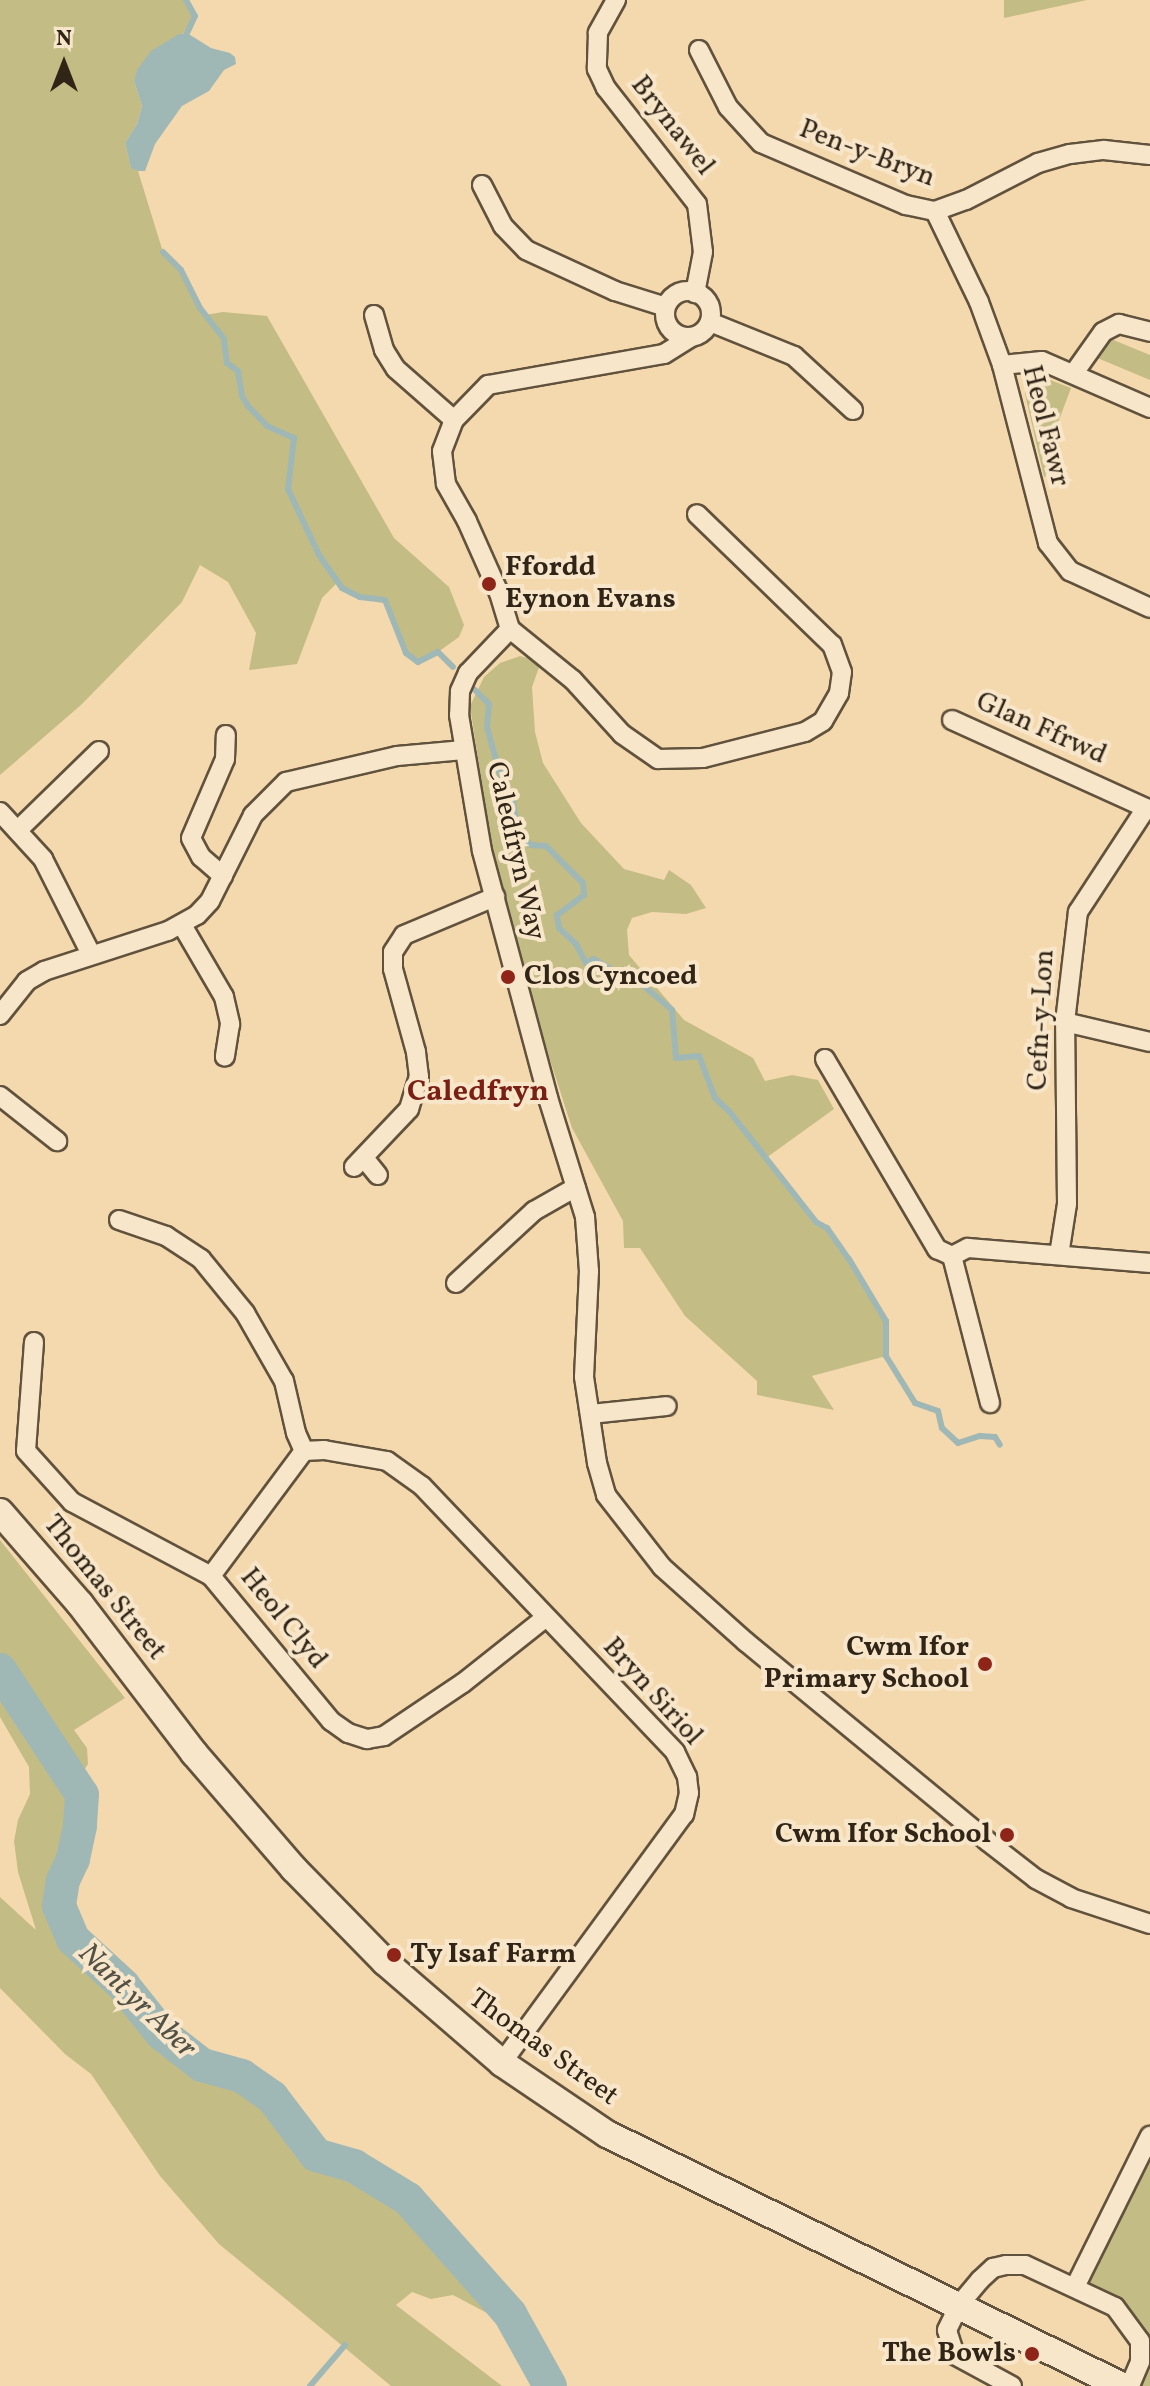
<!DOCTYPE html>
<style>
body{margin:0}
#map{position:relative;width:1150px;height:2386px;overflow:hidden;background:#f5d9ae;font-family:Vollkorn,serif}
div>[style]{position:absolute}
.green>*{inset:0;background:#c4bc85}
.water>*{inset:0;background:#a0b8b5}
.stream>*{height:6px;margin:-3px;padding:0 3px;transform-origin:3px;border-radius:3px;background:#a0b8b5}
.river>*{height:34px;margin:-17px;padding:0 17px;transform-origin:17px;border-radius:17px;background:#a0b8b5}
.roads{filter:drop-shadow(2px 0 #61523d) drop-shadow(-2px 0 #61523d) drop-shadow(0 2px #61523d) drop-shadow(0 -2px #61523d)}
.minor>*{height:18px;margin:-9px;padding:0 9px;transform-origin:9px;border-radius:9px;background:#f8e6ca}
.minor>.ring{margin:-9px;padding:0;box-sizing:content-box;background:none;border:18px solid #f8e6ca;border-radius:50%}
.secondary>*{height:26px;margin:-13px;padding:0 13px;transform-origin:13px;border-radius:13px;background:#f8e6ca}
.dots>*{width:22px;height:22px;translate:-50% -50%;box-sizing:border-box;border:4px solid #f8e6ca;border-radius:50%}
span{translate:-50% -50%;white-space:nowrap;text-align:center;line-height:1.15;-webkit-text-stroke:8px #f8e6ca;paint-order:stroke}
.street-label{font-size:28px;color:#302517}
.poi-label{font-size:28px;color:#302517;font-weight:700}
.left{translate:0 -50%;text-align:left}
.right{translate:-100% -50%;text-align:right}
.neighbourhood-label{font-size:30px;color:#7a1f14;font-weight:700}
.water-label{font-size:30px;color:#525146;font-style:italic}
.north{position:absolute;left:24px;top:24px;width:80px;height:80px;-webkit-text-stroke:6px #f8e6ca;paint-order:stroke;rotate:0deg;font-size:22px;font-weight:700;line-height:32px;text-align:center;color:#302517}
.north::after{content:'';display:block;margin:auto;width:28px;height:36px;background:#302517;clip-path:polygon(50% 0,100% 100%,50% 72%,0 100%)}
</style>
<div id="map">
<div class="green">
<i style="clip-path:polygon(0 0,186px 0,195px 16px,187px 33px,179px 34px,134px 81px,142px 106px,137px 124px,125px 143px,131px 167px,138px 171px,163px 252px,181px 270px,205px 315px,223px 312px,267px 316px,394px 538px,449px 587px,464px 625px,459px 637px,438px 652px,418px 662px,406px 653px,385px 600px,360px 597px,338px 582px,322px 598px,297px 664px,249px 670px,256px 633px,228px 582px,200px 565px,182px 602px,81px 705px,0 775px)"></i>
<i style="clip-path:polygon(1004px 0,1087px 0,1004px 18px)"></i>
<i style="clip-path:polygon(1111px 339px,1150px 355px,1150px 380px,1095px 357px,1098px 349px)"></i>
<i style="clip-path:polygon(1045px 378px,1071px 388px,1056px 428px,1067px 473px,1044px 477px,1025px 394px,1028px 384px)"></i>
<i style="clip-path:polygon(520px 656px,541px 662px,532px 687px,535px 732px,543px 763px,581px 823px,624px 869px,664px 880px,669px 870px,691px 885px,706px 908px,686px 914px,652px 912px,632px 918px,627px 930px,629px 955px,684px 1020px,753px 1058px,765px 1081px,792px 1075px,818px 1080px,834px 1109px,766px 1158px,816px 1222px,827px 1228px,886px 1321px,886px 1356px,812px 1376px,834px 1410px,757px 1395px,757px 1381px,685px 1316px,640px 1248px,624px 1248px,623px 1221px,572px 1128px,516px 954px,493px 857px,470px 706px,484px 677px,500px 663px)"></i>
<i style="clip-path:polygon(0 1540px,125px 1698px,74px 1730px,87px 1748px,88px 1764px,75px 1784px,82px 1795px,80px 1826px,73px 1859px,63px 1880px,59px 1906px,73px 1939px,123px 1985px,161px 2033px,202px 2065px,242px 2076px,272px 2097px,316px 2155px,354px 2166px,408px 2199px,510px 2314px,519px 2330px,453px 2295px,431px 2299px,412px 2292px,396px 2305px,502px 2386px,391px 2386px,219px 2244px,160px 2176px,91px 2074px,65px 2054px,0 1988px,0 1897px,36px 1930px,18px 1872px,14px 1841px,18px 1820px,30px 1794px,29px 1767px,0 1717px)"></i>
<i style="clip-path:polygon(1150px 2136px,1150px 2386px,1130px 2386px,1133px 2326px,1075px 2287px)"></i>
</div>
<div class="water">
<i style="clip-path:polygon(187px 33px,211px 48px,230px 53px,235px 57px,236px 64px,224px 70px,209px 91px,182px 106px,155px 144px,145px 171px,138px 171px,131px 168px,125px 143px,137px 124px,142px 106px,134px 81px,137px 70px,151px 51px,179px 34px)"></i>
</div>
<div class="stream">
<i style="left:186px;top:0;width:18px;rotate:61deg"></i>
<i style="left:195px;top:16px;width:19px;rotate:115deg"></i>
<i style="left:163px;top:252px;width:25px;rotate:45deg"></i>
<i style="left:181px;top:270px;width:42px;rotate:63.4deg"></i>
<i style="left:200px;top:308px;width:39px;rotate:52deg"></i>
<i style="left:224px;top:339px;width:24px;rotate:83deg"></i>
<i style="left:227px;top:363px;width:14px;rotate:36deg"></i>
<i style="left:238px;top:371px;width:25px;rotate:81deg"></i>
<i style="left:242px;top:396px;width:12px;rotate:59deg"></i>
<i style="left:248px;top:406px;width:28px;rotate:46deg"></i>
<i style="left:267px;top:426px;width:30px;rotate:24deg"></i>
<i style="left:294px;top:438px;width:51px;rotate:96.7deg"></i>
<i style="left:288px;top:489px;width:73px;rotate:64.8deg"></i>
<i style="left:319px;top:555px;width:40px;rotate:55.1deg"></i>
<i style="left:342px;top:588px;width:20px;rotate:27deg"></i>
<i style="left:360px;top:597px;width:25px;rotate:7deg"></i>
<i style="left:385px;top:600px;width:57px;rotate:68.4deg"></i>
<i style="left:406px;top:653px;width:15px;rotate:37deg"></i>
<i style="left:418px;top:662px;width:22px;rotate:-27deg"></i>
<i style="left:438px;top:652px;width:21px;rotate:45deg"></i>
<i style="left:475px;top:690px;width:20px;rotate:45deg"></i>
<i style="left:489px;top:704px;width:23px;rotate:95deg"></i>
<i style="left:487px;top:727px;width:46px;rotate:74.7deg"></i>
<i style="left:499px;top:771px;width:33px;rotate:65deg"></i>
<i style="left:513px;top:801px;width:32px;rotate:81deg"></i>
<i style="left:518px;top:833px;width:18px;rotate:43deg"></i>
<i style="left:531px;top:845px;width:15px;rotate:4deg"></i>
<i style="left:546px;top:846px;width:52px;rotate:45deg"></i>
<i style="left:583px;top:883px;width:12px;rotate:85deg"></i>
<i style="left:584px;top:895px;width:34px;rotate:143deg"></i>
<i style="left:557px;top:915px;width:13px;rotate:81deg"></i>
<i style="left:559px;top:928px;width:23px;rotate:43deg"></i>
<i style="left:576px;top:944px;width:21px;rotate:62deg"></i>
<i style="left:586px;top:963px;width:9px;rotate:-27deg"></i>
<i style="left:594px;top:959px;width:26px;rotate:31deg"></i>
<i style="left:616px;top:972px;width:14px;rotate:8deg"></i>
<i style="left:630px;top:974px;width:55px;rotate:40.6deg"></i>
<i style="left:672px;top:1010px;width:48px;rotate:85.2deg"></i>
<i style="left:676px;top:1058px;width:23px;rotate:-5deg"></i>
<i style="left:699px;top:1056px;width:45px;rotate:69.1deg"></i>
<i style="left:715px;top:1098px;width:19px;rotate:43deg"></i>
<i style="left:729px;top:1111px;width:141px;rotate:51.9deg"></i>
<i style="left:816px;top:1222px;width:13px;rotate:29deg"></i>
<i style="left:827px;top:1228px;width:38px;rotate:55deg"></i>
<i style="left:849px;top:1259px;width:72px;rotate:59.2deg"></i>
<i style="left:886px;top:1321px;width:35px;rotate:90deg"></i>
<i style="left:886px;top:1356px;width:55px;rotate:58.3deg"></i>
<i style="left:915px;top:1403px;width:24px;rotate:19deg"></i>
<i style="left:938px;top:1411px;width:17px;rotate:77deg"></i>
<i style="left:942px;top:1428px;width:22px;rotate:43deg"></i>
<i style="left:958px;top:1443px;width:23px;rotate:-18deg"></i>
<i style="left:980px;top:1436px;width:15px;rotate:4deg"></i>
<i style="left:995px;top:1437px;width:9px;rotate:58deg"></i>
<i style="left:310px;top:2386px;width:54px;rotate:-49.5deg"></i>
</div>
<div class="river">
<i style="left:0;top:1670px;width:149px;rotate:56.7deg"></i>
<i style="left:82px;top:1795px;width:31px;rotate:94deg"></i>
<i style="left:80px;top:1826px;width:34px;rotate:102deg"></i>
<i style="left:73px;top:1859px;width:23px;rotate:115deg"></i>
<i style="left:63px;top:1880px;width:26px;rotate:99deg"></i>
<i style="left:59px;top:1906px;width:36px;rotate:67deg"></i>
<i style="left:73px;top:1939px;width:68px;rotate:42.6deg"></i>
<i style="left:123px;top:1985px;width:61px;rotate:51.6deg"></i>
<i style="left:161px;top:2033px;width:52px;rotate:38deg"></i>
<i style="left:202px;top:2065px;width:41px;rotate:15.4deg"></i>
<i style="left:242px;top:2076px;width:37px;rotate:35deg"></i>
<i style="left:272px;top:2097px;width:73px;rotate:52.8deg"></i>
<i style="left:316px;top:2155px;width:40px;rotate:16deg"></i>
<i style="left:354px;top:2166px;width:63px;rotate:31.4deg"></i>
<i style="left:408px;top:2199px;width:154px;rotate:48.4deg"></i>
<i style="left:510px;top:2314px;width:82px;rotate:60.9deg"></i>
</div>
<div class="roads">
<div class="minor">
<i style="left:616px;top:0;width:38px;rotate:119deg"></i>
<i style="left:598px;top:33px;width:36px;rotate:92deg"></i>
<i style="left:597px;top:69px;width:21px;rotate:65deg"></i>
<i style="left:606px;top:88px;width:147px;rotate:51.9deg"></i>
<i style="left:697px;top:204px;width:48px;rotate:82.9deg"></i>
<i style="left:703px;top:252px;width:42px;rotate:101deg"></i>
<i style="left:699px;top:50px;width:64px;rotate:63deg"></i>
<i style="left:728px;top:107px;width:49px;rotate:47.5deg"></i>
<i style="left:761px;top:143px;width:158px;rotate:23.2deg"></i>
<i style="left:906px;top:205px;width:30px;rotate:12deg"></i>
<i style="left:935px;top:211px;width:33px;rotate:-20deg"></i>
<i style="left:966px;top:200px;width:81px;rotate:-27.2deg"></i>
<i style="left:1038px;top:163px;width:33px;rotate:-16deg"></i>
<i style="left:1070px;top:154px;width:34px;rotate:-7deg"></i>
<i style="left:1104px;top:150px;width:46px;rotate:6.2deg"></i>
<i style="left:482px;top:185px;width:46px;rotate:62.9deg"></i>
<i style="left:503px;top:226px;width:33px;rotate:46deg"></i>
<i style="left:526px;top:250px;width:98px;rotate:24.7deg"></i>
<i style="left:615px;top:291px;width:53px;rotate:17.4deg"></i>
<i style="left:935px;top:211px;width:101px;rotate:64.2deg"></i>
<i style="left:979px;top:302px;width:67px;rotate:69.9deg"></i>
<i style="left:1002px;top:365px;width:184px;rotate:75.5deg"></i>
<i style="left:1048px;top:543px;width:36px;rotate:52deg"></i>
<i style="left:1070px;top:571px;width:88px;rotate:24.8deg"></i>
<i class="ring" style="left:665px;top:291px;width:28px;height:28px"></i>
<i style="left:374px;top:315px;width:36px;rotate:74deg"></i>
<i style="left:384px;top:350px;width:22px;rotate:58deg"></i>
<i style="left:396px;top:369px;width:77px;rotate:41.3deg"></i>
<i style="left:710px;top:322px;width:91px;rotate:22deg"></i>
<i style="left:794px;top:356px;width:80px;rotate:42.5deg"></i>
<i style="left:1002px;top:365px;width:40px;rotate:-5.7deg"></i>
<i style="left:1042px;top:361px;width:118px;rotate:23.5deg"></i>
<i style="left:1074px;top:373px;width:50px;rotate:-54.7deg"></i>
<i style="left:1103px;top:332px;width:18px;rotate:-27deg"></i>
<i style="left:1119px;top:324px;width:32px;rotate:14deg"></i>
<i style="left:510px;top:629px;width:61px;rotate:133.7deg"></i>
<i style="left:468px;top:673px;width:20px;rotate:114deg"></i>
<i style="left:460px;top:691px;width:24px;rotate:92deg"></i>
<i style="left:459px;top:715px;width:138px;rotate:80.4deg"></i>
<i style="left:482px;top:851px;width:256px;rotate:75deg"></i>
<i style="left:548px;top:1098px;width:125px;rotate:72.7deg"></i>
<i style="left:585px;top:1217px;width:54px;rotate:85.8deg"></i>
<i style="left:589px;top:1271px;width:106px;rotate:92.7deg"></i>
<i style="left:584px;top:1377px;width:87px;rotate:81.4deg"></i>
<i style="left:597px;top:1463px;width:33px;rotate:74deg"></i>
<i style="left:606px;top:1495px;width:91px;rotate:52.1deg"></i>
<i style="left:662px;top:1567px;width:113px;rotate:41.8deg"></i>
<i style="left:746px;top:1642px;width:313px;rotate:39.5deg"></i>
<i style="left:987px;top:1841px;width:62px;rotate:37.8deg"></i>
<i style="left:1036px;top:1879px;width:40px;rotate:28deg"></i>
<i style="left:1071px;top:1898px;width:83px;rotate:18.2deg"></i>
<i style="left:510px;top:629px;width:81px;rotate:39deg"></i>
<i style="left:573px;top:680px;width:73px;rotate:47.8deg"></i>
<i style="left:622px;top:734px;width:44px;rotate:34.8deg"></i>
<i style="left:658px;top:759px;width:45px;rotate:-1.3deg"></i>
<i style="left:703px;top:758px;width:105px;rotate:-14.3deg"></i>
<i style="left:805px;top:732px;width:21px;rotate:-31deg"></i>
<i style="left:823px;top:721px;width:32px;rotate:-60deg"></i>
<i style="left:839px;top:693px;width:21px;rotate:-82deg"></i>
<i style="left:842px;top:672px;width:29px;rotate:-110deg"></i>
<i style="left:832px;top:645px;width:188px;rotate:-135.9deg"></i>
<i style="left:510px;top:629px;width:38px;rotate:-107deg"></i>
<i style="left:499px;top:593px;width:79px;rotate:-114deg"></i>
<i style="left:467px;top:521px;width:43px;rotate:-119.6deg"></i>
<i style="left:446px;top:484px;width:33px;rotate:-97deg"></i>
<i style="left:442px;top:451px;width:33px;rotate:-69deg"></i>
<i style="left:454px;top:420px;width:49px;rotate:-45.8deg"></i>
<i style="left:488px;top:385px;width:179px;rotate:-10deg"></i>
<i style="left:664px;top:354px;width:32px;rotate:-32deg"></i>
<i style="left:952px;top:720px;width:217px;rotate:24.4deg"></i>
<i style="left:0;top:812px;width:64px;rotate:47.5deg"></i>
<i style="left:43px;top:859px;width:106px;rotate:63.2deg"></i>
<i style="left:18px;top:830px;width:113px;rotate:-44.3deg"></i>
<i style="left:223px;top:876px;width:29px;rotate:-139deg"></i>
<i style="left:201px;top:857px;width:21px;rotate:-118deg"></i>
<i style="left:191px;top:838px;width:86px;rotate:-66.7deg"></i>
<i style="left:225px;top:759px;width:24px;rotate:-88deg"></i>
<i style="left:182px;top:925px;width:83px;rotate:59.7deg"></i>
<i style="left:224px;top:997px;width:28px;rotate:77deg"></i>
<i style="left:230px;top:1024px;width:33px;rotate:99deg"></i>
<i style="left:0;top:1015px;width:43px;rotate:-51.5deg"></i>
<i style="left:27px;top:981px;width:20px;rotate:-30deg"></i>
<i style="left:44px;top:971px;width:130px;rotate:-17.9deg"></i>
<i style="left:168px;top:931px;width:33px;rotate:-29deg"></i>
<i style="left:197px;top:915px;width:19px;rotate:-47deg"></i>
<i style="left:210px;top:901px;width:96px;rotate:-63.4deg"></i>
<i style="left:253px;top:815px;width:47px;rotate:-45deg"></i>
<i style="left:286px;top:782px;width:114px;rotate:-13.2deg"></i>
<i style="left:397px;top:756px;width:67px;rotate:-5.1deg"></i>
<i style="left:1065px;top:1022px;width:87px;rotate:13.2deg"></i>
<i style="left:825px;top:1059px;width:221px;rotate:59.5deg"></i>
<i style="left:937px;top:1249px;width:17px;rotate:25deg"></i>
<i style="left:0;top:1096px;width:73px;rotate:38.3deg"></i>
<i style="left:364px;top:1158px;width:22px;rotate:51deg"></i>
<i style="left:354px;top:1167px;width:80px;rotate:-46.5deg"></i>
<i style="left:409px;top:1109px;width:34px;rotate:-73deg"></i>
<i style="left:419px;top:1077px;width:25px;rotate:-97deg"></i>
<i style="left:416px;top:1052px;width:86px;rotate:-105.5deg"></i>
<i style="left:393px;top:969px;width:17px;rotate:-90deg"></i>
<i style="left:393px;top:952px;width:20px;rotate:-57deg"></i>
<i style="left:404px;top:935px;width:99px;rotate:-22.7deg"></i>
<i style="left:119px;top:1220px;width:50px;rotate:18.8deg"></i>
<i style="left:166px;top:1236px;width:42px;rotate:33.3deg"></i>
<i style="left:201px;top:1259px;width:70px;rotate:50.8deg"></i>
<i style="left:245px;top:1313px;width:78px;rotate:60.2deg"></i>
<i style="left:284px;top:1381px;width:53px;rotate:77deg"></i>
<i style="left:296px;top:1433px;width:20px;rotate:66deg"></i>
<i style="left:1059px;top:1255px;width:52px;rotate:-81.1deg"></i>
<i style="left:1067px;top:1204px;width:182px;rotate:-90.6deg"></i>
<i style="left:1065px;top:1022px;width:111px;rotate:-83.3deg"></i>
<i style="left:1078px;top:912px;width:124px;rotate:-56.8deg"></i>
<i style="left:952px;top:1256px;width:18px;rotate:-27deg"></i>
<i style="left:968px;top:1248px;width:183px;rotate:4.7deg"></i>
<i style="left:952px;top:1256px;width:152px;rotate:75.5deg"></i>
<i style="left:456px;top:1283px;width:106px;rotate:-42.7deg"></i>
<i style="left:534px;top:1211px;width:48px;rotate:-29.7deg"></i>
<i style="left:34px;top:1342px;width:109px;rotate:94.2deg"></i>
<i style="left:26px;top:1451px;width:69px;rotate:48deg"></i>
<i style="left:72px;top:1502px;width:157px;rotate:28deg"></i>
<i style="left:211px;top:1576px;width:188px;rotate:50.4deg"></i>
<i style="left:331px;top:1721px;width:21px;rotate:35deg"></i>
<i style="left:348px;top:1733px;width:20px;rotate:18deg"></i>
<i style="left:367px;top:1739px;width:17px;rotate:-10deg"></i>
<i style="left:384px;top:1736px;width:95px;rotate:-33.9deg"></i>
<i style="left:463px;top:1683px;width:105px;rotate:-38.4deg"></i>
<i style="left:590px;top:1414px;width:77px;rotate:-5.9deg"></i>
<i style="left:304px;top:1451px;width:20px;rotate:-3deg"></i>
<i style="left:324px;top:1450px;width:64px;rotate:9.9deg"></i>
<i style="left:387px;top:1461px;width:43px;rotate:35.5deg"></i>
<i style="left:422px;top:1486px;width:367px;rotate:46.4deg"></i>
<i style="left:675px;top:1752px;width:28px;rotate:64deg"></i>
<i style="left:687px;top:1777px;width:16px;rotate:83deg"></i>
<i style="left:689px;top:1793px;width:22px;rotate:103deg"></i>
<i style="left:684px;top:1814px;width:308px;rotate:126.2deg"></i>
<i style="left:211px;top:1576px;width:156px;rotate:-53.4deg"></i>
<i style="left:1075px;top:2287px;width:169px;rotate:-63.6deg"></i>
<i style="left:1012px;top:2386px;width:65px;rotate:-151.5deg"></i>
<i style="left:955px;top:2355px;width:26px;rotate:-108deg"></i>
<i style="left:947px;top:2330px;width:28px;rotate:-64deg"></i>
<i style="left:959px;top:2305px;width:33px;rotate:-50deg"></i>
<i style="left:980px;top:2280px;width:18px;rotate:-43deg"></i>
<i style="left:993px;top:2268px;width:13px;rotate:-13deg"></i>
<i style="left:1006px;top:2265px;width:19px"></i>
<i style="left:1025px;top:2265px;width:99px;rotate:25deg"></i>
<i style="left:1115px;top:2307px;width:42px;rotate:53.7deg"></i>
<i style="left:1140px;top:2341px;width:21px;rotate:90deg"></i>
<i style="left:1140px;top:2362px;width:26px;rotate:113deg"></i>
</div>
<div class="secondary">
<i style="left:0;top:1512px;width:122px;rotate:49deg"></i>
<i style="left:80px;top:1604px;width:188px;rotate:52.6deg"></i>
<i style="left:194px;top:1753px;width:153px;rotate:49.2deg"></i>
<i style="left:294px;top:1869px;width:130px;rotate:45.6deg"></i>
<i style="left:385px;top:1962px;width:155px;rotate:40.8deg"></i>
<i style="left:502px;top:2063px;width:127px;rotate:34.1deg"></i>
<i style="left:607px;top:2134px;width:573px;rotate:26.07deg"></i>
</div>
</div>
<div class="dots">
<i style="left:489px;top:584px;background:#8f2418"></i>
<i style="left:508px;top:977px;background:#8f2418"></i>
<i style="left:985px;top:1664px;background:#8f2418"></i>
<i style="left:1007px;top:1835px;background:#8f2418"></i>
<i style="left:394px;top:1955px;background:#8f2418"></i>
<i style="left:1032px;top:2354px;background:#8f2418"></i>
</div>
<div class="street-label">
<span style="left:672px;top:126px;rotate:52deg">Brynawel</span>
<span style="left:867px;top:154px;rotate:21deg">Pen-y-Bryn</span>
<span style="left:1045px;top:426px;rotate:76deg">Heol Fawr</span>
<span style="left:1041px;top:729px;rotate:24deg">Glan Ffrwd</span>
<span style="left:515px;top:851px;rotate:77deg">Caledfryn Way</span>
<span style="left:1042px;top:1020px;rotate:-87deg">Cefn-y-Lon</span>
<span style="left:104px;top:1588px;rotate:51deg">Thomas Street</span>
<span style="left:283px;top:1619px;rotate:51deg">Heol Clyd</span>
<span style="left:652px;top:1692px;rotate:48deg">Bryn Siriol</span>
<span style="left:543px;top:2048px;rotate:36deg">Thomas Street</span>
</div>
<div class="poi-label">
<span class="left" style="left:505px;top:584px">Ffordd<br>Eynon Evans</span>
<span class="left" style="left:524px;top:977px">Clos Cyncoed</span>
<span class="right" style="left:969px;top:1664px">Cwm Ifor<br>Primary School</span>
<span class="right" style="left:991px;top:1835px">Cwm Ifor School</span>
<span class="left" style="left:410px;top:1955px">Ty Isaf Farm</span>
<span class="right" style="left:1016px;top:2354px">The Bowls</span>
</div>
<div class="neighbourhood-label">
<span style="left:478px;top:1092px">Caledfryn</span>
</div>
<div class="water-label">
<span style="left:137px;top:2001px;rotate:44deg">Nant yr Aber</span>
</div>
<div class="north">N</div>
</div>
